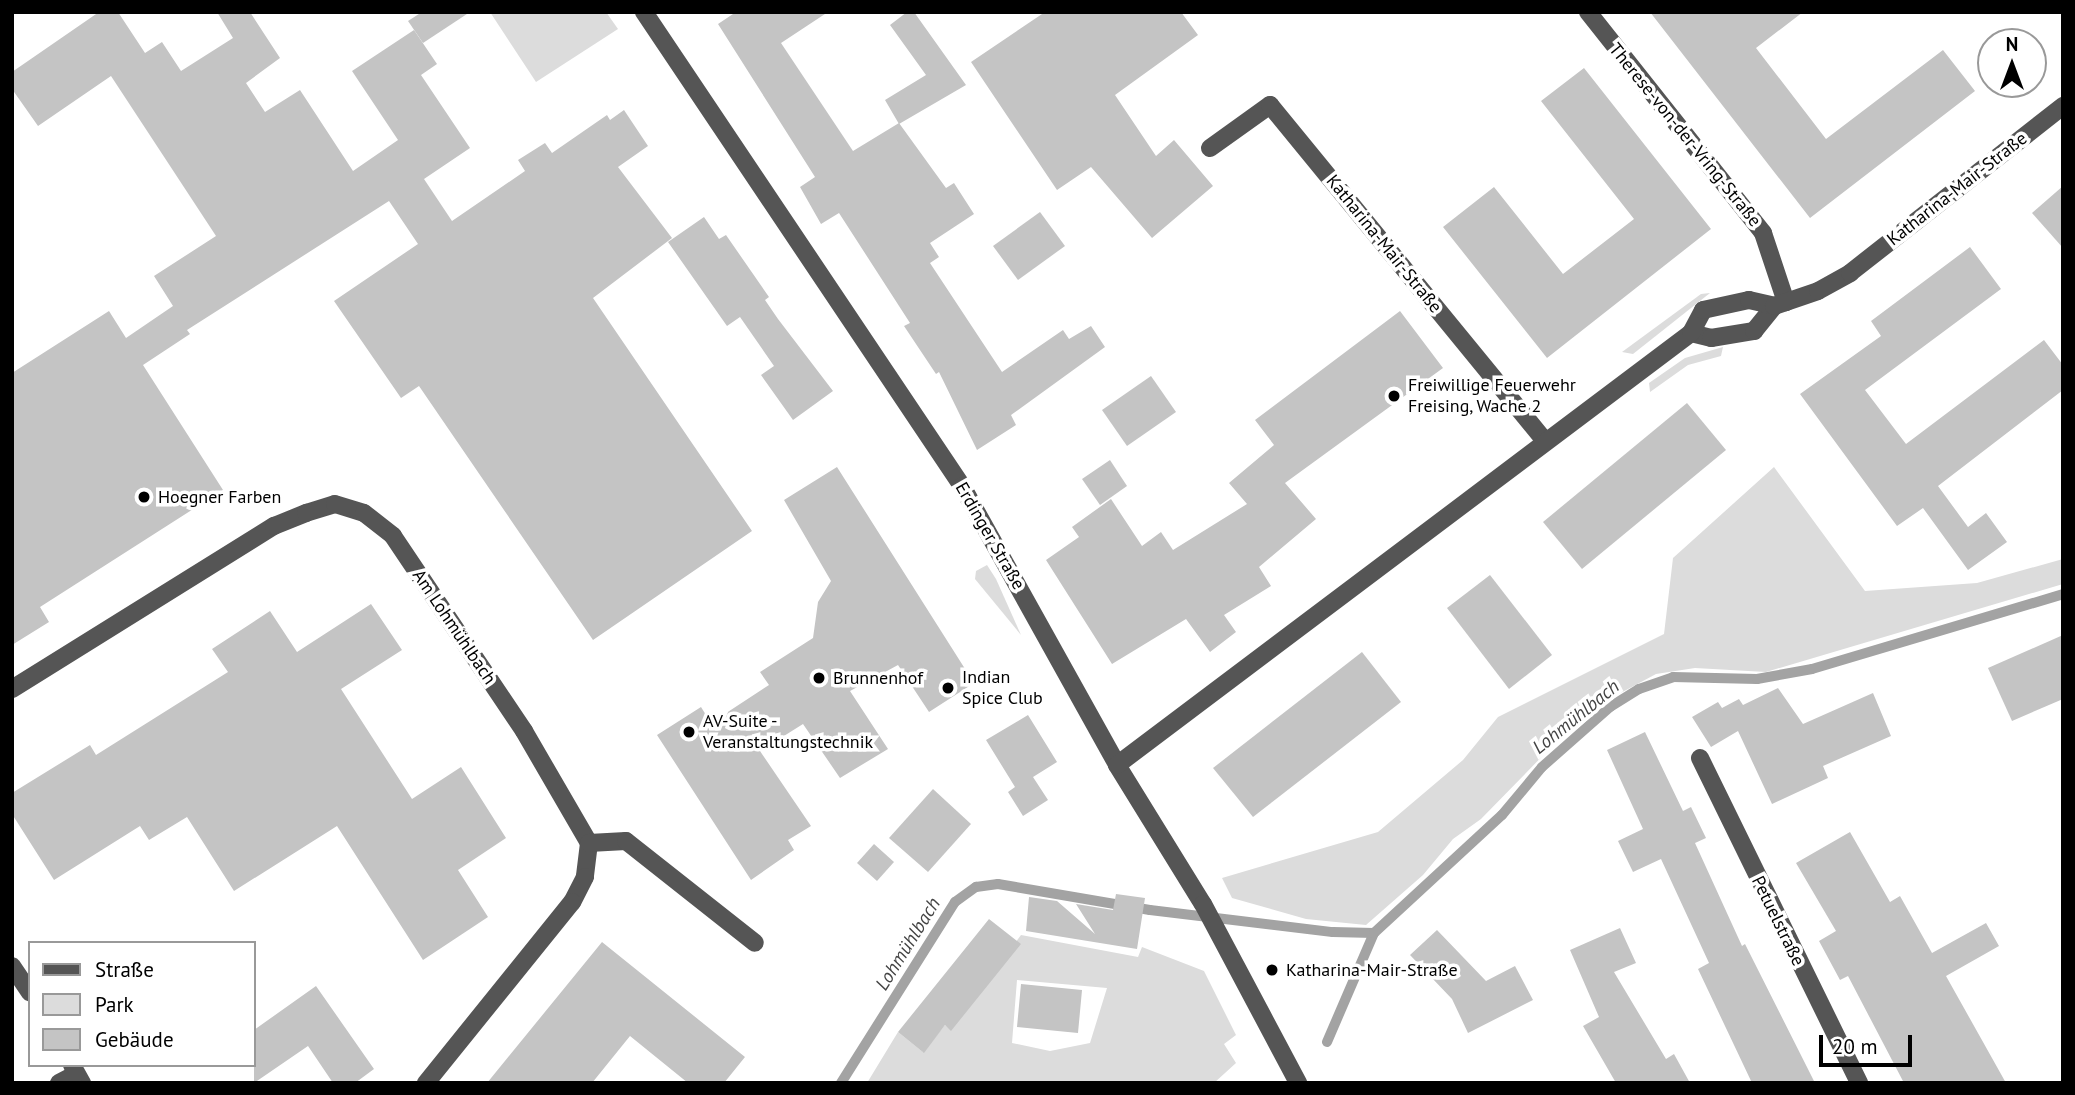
<!DOCTYPE html>
<meta charset="utf-8">
<style>
body{margin:0}
#map{position:relative;width:2075px;height:1095px;overflow:hidden;background:#fff;font-family:"PT Sans",sans-serif}
div>[style]{position:absolute}
.green>*{inset:0;background:#dcdcdc}
.stream>*{height:10px;margin:-5px;padding:0 5px;transform-origin:5px;border-radius:5px;background:#a3a3a3}
.building>*{inset:0;background:#c4c4c4}
.minor>*{height:18px;margin:-9px;padding:0 9px;transform-origin:9px;border-radius:9px;background:#555}
.dots>*{width:19px;height:19px;translate:-50% -50%;box-sizing:border-box;border:4px solid #fff;border-radius:50%}
span{translate:-50% -50%;white-space:nowrap;text-align:center;line-height:1.15;-webkit-text-stroke:7px #fff;paint-order:stroke}
.street-label{font-size:18px;color:#000}
.poi-label{font-size:18px;color:#000}
.left{translate:0 -50%;text-align:left}
.water-label{font-size:19px;color:#444;font-style:italic}
.frame{position:absolute;inset:0;border:14px solid #000;pointer-events:none}
.legend{position:absolute;left:28px;top:941px;width:228px;height:126px;box-sizing:border-box;background:#fff;border:2px solid #999;margin:0;padding:9px 12px;list-style:none;font-size:21px;color:#000}
.legend li{display:flex;align-items:center;gap:14px;height:35px}
.legend b{width:35px;border:2px solid #999}
.north{position:absolute;left:1977px;top:28px;width:70px;height:70px;box-sizing:border-box;background:#fff;border:2px solid #999;border-radius:50%;rotate:0deg;font-size:19px;font-weight:700;line-height:28px;text-align:center;color:#000}
.north::after{content:'';display:block;margin:auto;width:24px;height:32px;background:#000;clip-path:polygon(50% 0,100% 100%,50% 72%,0 100%)}
.scale{position:absolute;left:1819px;top:1035px;width:93px;height:32px;box-sizing:border-box;border:4px solid #000;border-top:0;padding-left:9px;font-size:21px;line-height:24px;white-space:nowrap;color:#000;-webkit-text-stroke:5px #fff;paint-order:stroke}
</style>
<div id="map">
<div class="green">
<i style="clip-path:polygon(490px 12px,606px 12px,618px 29px,536px 82px)"></i>
<i style="clip-path:polygon(1710px 293px,1633px 354px,1622px 352px,1701px 294px)"></i>
<i style="clip-path:polygon(1723px 347px,1721px 356px,1688px 365px,1650px 392px,1649px 383px,1685px 358px)"></i>
<i style="clip-path:polygon(1774px 467px,1865px 591px,1977px 583px,2063px 559px,2063px 584px,1766px 672px,1695px 668px,1656px 674px,1615px 696px,1562px 736px,1481px 819px,1453px 839px,1423px 875px,1366px 925px,1306px 919px,1232px 898px,1222px 878px,1378px 832px,1463px 760px,1498px 717px,1664px 634px,1673px 558px)"></i>
<i style="clip-path:polygon(987px 565px,996px 579px,1021px 635px,975px 579px,976px 571px)"></i>
<i style="clip-path:polygon(evenodd,1021px 935px,1138px 957px,1142px 947px,1204px 971px,1236px 1035px,1224px 1044px,1236px 1063px,1214px 1083px,867px 1083px,898px 1032px,923px 1052px,945px 1025px,951px 1030px,1021px 935px,1017px 980px,1107px 988px,1090px 1043px,1050px 1051px,1012px 1043px,1017px 980px)"></i>
</div>
<div class="stream">
<i style="left:1327px;top:1042px;width:119px;rotate:-66.7deg"></i>
<i style="left:841px;top:1083px;width:214px;rotate:-57.8deg"></i>
<i style="left:955px;top:902px;width:26px;rotate:-36deg"></i>
<i style="left:976px;top:887px;width:22px;rotate:-8deg"></i>
<i style="left:998px;top:884px;width:154px;rotate:9.7deg"></i>
<i style="left:1150px;top:910px;width:184px;rotate:6.9deg"></i>
<i style="left:1333px;top:932px;width:41px;rotate:1.4deg"></i>
<i style="left:1374px;top:933px;width:174px;rotate:-42.7deg"></i>
<i style="left:1502px;top:815px;width:62px;rotate:-50.2deg"></i>
<i style="left:1542px;top:767px;width:91px;rotate:-41.4deg"></i>
<i style="left:1610px;top:707px;width:34px;rotate:-32deg"></i>
<i style="left:1639px;top:689px;width:36px;rotate:-19deg"></i>
<i style="left:1673px;top:677px;width:84px;rotate:1.4deg"></i>
<i style="left:1757px;top:679px;width:56px;rotate:-10.3deg"></i>
<i style="left:1812px;top:669px;width:262px;rotate:-16.6deg"></i>
</div>
<div class="building">
<i style="clip-path:polygon(99px 12px,118px 12px,145px 53px,162px 42px,181px 71px,233px 38px,217px 12px,250px 12px,280px 58px,246px 83px,265px 112px,300px 90px,353px 171px,398px 140px,352px 71px,414px 30px,437px 64px,421px 75px,470px 148px,424px 179px,452px 221px,525px 171px,518px 160px,545px 143px,552px 153px,607px 115px,610px 120px,624px 110px,648px 146px,618px 167px,672px 238px,593px 298px,752px 531px,593px 640px,419px 386px,401px 398px,334px 301px,418px 244px,389px 201px,187px 330px,190px 334px,143px 365px,223px 490px,40px 607px,49px 622px,12px 645px,12px 373px,109px 311px,126px 338px,173px 306px,154px 276px,216px 236px,111px 76px,38px 126px,12px 89px,12px 72px)"></i>
<i style="clip-path:polygon(422px 12px,470px 12px,423px 43px,408px 21px)"></i>
<i style="clip-path:polygon(736px 12px,828px 12px,781px 43px,853px 151px,899px 123px,946px 188px,954px 183px,974px 214px,930px 243px,939px 257px,930px 263px,1002px 372px,1063px 330px,1069px 339px,1091px 326px,1105px 347px,1011px 415px,1016px 425px,977px 450px,939px 372px,936px 374px,904px 326px,910px 323px,839px 213px,821px 224px,800px 187px,815px 177px,718px 24px)"></i>
<i style="clip-path:polygon(907px 12px,914px 12px,966px 85px,899px 124px,885px 100px,926px 75px,890px 25px)"></i>
<i style="clip-path:polygon(1045px 12px,1181px 12px,1198px 35px,1115px 95px,1156px 156px,1174px 140px,1213px 186px,1152px 238px,1091px 167px,1057px 190px,971px 62px)"></i>
<i style="clip-path:polygon(1650px 12px,1803px 12px,1756px 48px,1826px 139px,1943px 50px,1975px 91px,1810px 218px)"></i>
<i style="clip-path:polygon(1584px 68px,1711px 229px,1547px 358px,1443px 227px,1494px 187px,1563px 274px,1634px 219px,1541px 101px)"></i>
<i style="clip-path:polygon(2063px 186px,2063px 248px,2032px 213px)"></i>
<i style="clip-path:polygon(1040px 212px,1065px 246px,1018px 280px,993px 246px)"></i>
<i style="clip-path:polygon(704px 217px,719px 239px,726px 235px,769px 297px,765px 300px,778px 319px,833px 391px,793px 420px,761px 375px,774px 366px,740px 317px,727px 326px,668px 242px)"></i>
<i style="clip-path:polygon(1970px 247px,2001px 289px,1865px 390px,1906px 444px,2044px 340px,2063px 365px,2063px 390px,1938px 486px,1968px 527px,1986px 513px,2007px 542px,1968px 570px,1923px 508px,1897px 526px,1800px 394px,1881px 336px,1871px 321px)"></i>
<i style="clip-path:polygon(1400px 311px,1443px 368px,1285px 483px,1316px 519px,1259px 567px,1271px 586px,1224px 615px,1236px 632px,1210px 652px,1186px 619px,1112px 664px,1046px 560px,1079px 537px,1072px 527px,1111px 499px,1142px 546px,1161px 532px,1173px 550px,1247px 504px,1229px 483px,1274px 445px,1255px 420px)"></i>
<i style="clip-path:polygon(1151px 376px,1176px 412px,1127px 446px,1102px 410px)"></i>
<i style="clip-path:polygon(1687px 403px,1726px 450px,1582px 569px,1543px 522px)"></i>
<i style="clip-path:polygon(1110px 460px,1127px 486px,1100px 505px,1082px 479px)"></i>
<i style="clip-path:polygon(837px 467px,974px 683px,929px 712px,898px 665px,850px 691px,888px 749px,840px 778px,803px 724px,760px 751px,811px 826px,788px 840px,794px 850px,751px 880px,657px 735px,701px 707px,711px 723px,769px 685px,760px 672px,813px 638px,818px 602px,831px 581px,784px 500px)"></i>
<i style="clip-path:polygon(1490px 575px,1552px 655px,1509px 689px,1447px 608px)"></i>
<i style="clip-path:polygon(371px 604px,402px 650px,341px 689px,412px 799px,461px 767px,506px 838px,458px 870px,488px 917px,423px 960px,337px 826px,234px 891px,187px 817px,149px 840px,140px 826px,54px 880px,12px 814px,12px 793px,90px 745px,96px 755px,228px 672px,212px 649px,270px 611px,297px 652px)"></i>
<i style="clip-path:polygon(2063px 635px,2063px 699px,2012px 721px,1988px 668px)"></i>
<i style="clip-path:polygon(1362px 652px,1401px 702px,1253px 817px,1213px 768px)"></i>
<i style="clip-path:polygon(1778px 688px,1803px 724px,1873px 693px,1891px 736px,1823px 766px,1828px 778px,1772px 804px,1738px 731px,1711px 747px,1692px 717px,1718px 702px,1722px 708px,1739px 699px,1743px 705px)"></i>
<i style="clip-path:polygon(1028px 715px,1057px 762px,1033px 777px,1048px 800px,1023px 816px,1008px 792px,1015px 787px,986px 740px)"></i>
<i style="clip-path:polygon(1645px 732px,1683px 811px,1691px 807px,1706px 838px,1695px 843px,1742px 946px,1745px 944px,1815px 1083px,1752px 1083px,1698px 969px,1709px 963px,1661px 859px,1633px 872px,1618px 841px,1643px 829px,1607px 750px)"></i>
<i style="clip-path:polygon(933px 789px,971px 824px,928px 872px,889px 838px)"></i>
<i style="clip-path:polygon(1850px 832px,1890px 902px,1900px 896px,1932px 953px,1986px 923px,1999px 946px,1946px 976px,2006px 1083px,1904px 1083px,1848px 976px,1840px 980px,1819px 941px,1836px 931px,1796px 863px)"></i>
<i style="clip-path:polygon(874px 844px,894px 862px,877px 881px,857px 863px)"></i>
<i style="clip-path:polygon(1116px 894px,1145px 898px,1137px 949px,1026px 931px,1029px 897px,1057px 901px,1095px 934px,1076px 904px,1113px 910px)"></i>
<i style="clip-path:polygon(989px 919px,1021px 944px,951px 1031px,945px 1025px,924px 1053px,898px 1032px)"></i>
<i style="clip-path:polygon(1620px 928px,1636px 963px,1614px 972px,1666px 1059px,1674px 1054px,1690px 1083px,1616px 1083px,1583px 1026px,1599px 1017px,1570px 950px)"></i>
<i style="clip-path:polygon(1437px 930px,1486px 981px,1515px 966px,1533px 1000px,1468px 1033px,1452px 999px,1410px 955px)"></i>
<i style="clip-path:polygon(602px 942px,745px 1057px,724px 1083px,688px 1083px,630px 1036px,592px 1083px,487px 1083px)"></i>
<i style="clip-path:polygon(1021px 984px,1082px 990px,1078px 1033px,1017px 1027px)"></i>
<i style="clip-path:polygon(316px 986px,374px 1069px,355px 1083px,333px 1083px,308px 1046px,254px 1083px,254px 1030px)"></i>
</div>
<div class="minor">
<i style="left:644px;top:12px;width:571px;rotate:56.14deg"></i>
<i style="left:962px;top:486px;width:319px;rotate:60.9deg"></i>
<i style="left:1117px;top:765px;width:163px;rotate:58.3deg"></i>
<i style="left:1203px;top:904px;width:203px;rotate:62deg"></i>
<i style="left:1588px;top:12px;width:282px;rotate:51.6deg"></i>
<i style="left:1763px;top:233px;width:73px;rotate:71.6deg"></i>
<i style="left:1210px;top:148px;width:74px;rotate:-35.6deg"></i>
<i style="left:1270px;top:105px;width:434px;rotate:50.7deg"></i>
<i style="left:1691px;top:333px;width:21px;rotate:14deg"></i>
<i style="left:1711px;top:338px;width:44px;rotate:-9.2deg"></i>
<i style="left:1754px;top:331px;width:32px;rotate:-51deg"></i>
<i style="left:12px;top:689px;width:309px;rotate:-31.9deg"></i>
<i style="left:274px;top:526px;width:35px;rotate:-22deg"></i>
<i style="left:306px;top:513px;width:30px;rotate:-17deg"></i>
<i style="left:335px;top:504px;width:30px;rotate:17deg"></i>
<i style="left:364px;top:513px;width:37px;rotate:38deg"></i>
<i style="left:393px;top:536px;width:235px;rotate:56.1deg"></i>
<i style="left:524px;top:731px;width:129px;rotate:59.9deg"></i>
<i style="left:589px;top:843px;width:34px;rotate:97deg"></i>
<i style="left:585px;top:877px;width:28px;rotate:117deg"></i>
<i style="left:572px;top:902px;width:233px;rotate:128.9deg"></i>
<i style="left:1700px;top:758px;width:362px;rotate:63.9deg"></i>
<i style="left:1117px;top:765px;width:718px;rotate:-36.97deg"></i>
<i style="left:1691px;top:333px;width:26px;rotate:-62deg"></i>
<i style="left:1703px;top:310px;width:47px;rotate:-12.3deg"></i>
<i style="left:1749px;top:300px;width:26px;rotate:13deg"></i>
<i style="left:1774px;top:306px;width:46px;rotate:-18.8deg"></i>
<i style="left:1818px;top:291px;width:37px;rotate:-29deg"></i>
<i style="left:1850px;top:273px;width:271px;rotate:-38.1deg"></i>
<i style="left:589px;top:843px;width:37px;rotate:-3deg"></i>
<i style="left:626px;top:841px;width:164px;rotate:38.3deg"></i>
<i style="left:12px;top:966px;width:32px;rotate:56deg"></i>
<i style="left:72px;top:1065px;width:21px;rotate:61deg"></i>
<i style="left:59px;top:1083px;width:19px;rotate:-28deg"></i>
</div>
<div class="dots">
<i style="left:1394px;top:396px;background:#000"></i>
<i style="left:144px;top:497px;background:#000"></i>
<i style="left:819px;top:678px;background:#000"></i>
<i style="left:948px;top:688px;background:#000"></i>
<i style="left:689px;top:732px;background:#000"></i>
<i style="left:1272px;top:970px;background:#000"></i>
</div>
<div class="street-label">
<span style="left:1685px;top:135px;rotate:51deg">Therese-von-der-Vring-Straße</span>
<span style="left:1957px;top:189px;rotate:-38deg">Katharina-Mair-Straße</span>
<span style="left:1384px;top:244px;rotate:51deg">Katharina-Mair-Straße</span>
<span style="left:990px;top:536px;rotate:60deg">Erdinger Straße</span>
<span style="left:454px;top:627px;rotate:56deg">Am Lohmühlbach</span>
<span style="left:1778px;top:921px;rotate:64deg">Petuelstraße</span>
</div>
<div class="poi-label">
<span class="left" style="left:1408px;top:396px">Freiwillige Feuerwehr<br>Freising, Wache 2</span>
<span class="left" style="left:158px;top:497px">Hoegner Farben</span>
<span class="left" style="left:833px;top:678px">Brunnenhof</span>
<span class="left" style="left:962px;top:688px">Indian<br>Spice Club</span>
<span class="left" style="left:703px;top:732px">AV-Suite -<br>Veranstaltungstechnik</span>
<span class="left" style="left:1286px;top:970px">Katharina-Mair-Straße</span>
</div>
<div class="water-label">
<span style="left:1576px;top:717px;rotate:-39deg">Lohmühlbach</span>
<span style="left:908px;top:944px;rotate:-58deg">Lohmühlbach</span>
</div>
<div class="frame"></div>
<ul class="legend">
<li><b style="height:9px;background:#555"></b>Straße</li>
<li><b style="height:19px;background:#dcdcdc"></b>Park</li>
<li><b style="height:19px;background:#c4c4c4"></b>Gebäude</li>
</ul>
<div class="north">N</div>
<div class="scale">20 m</div>
</div>
